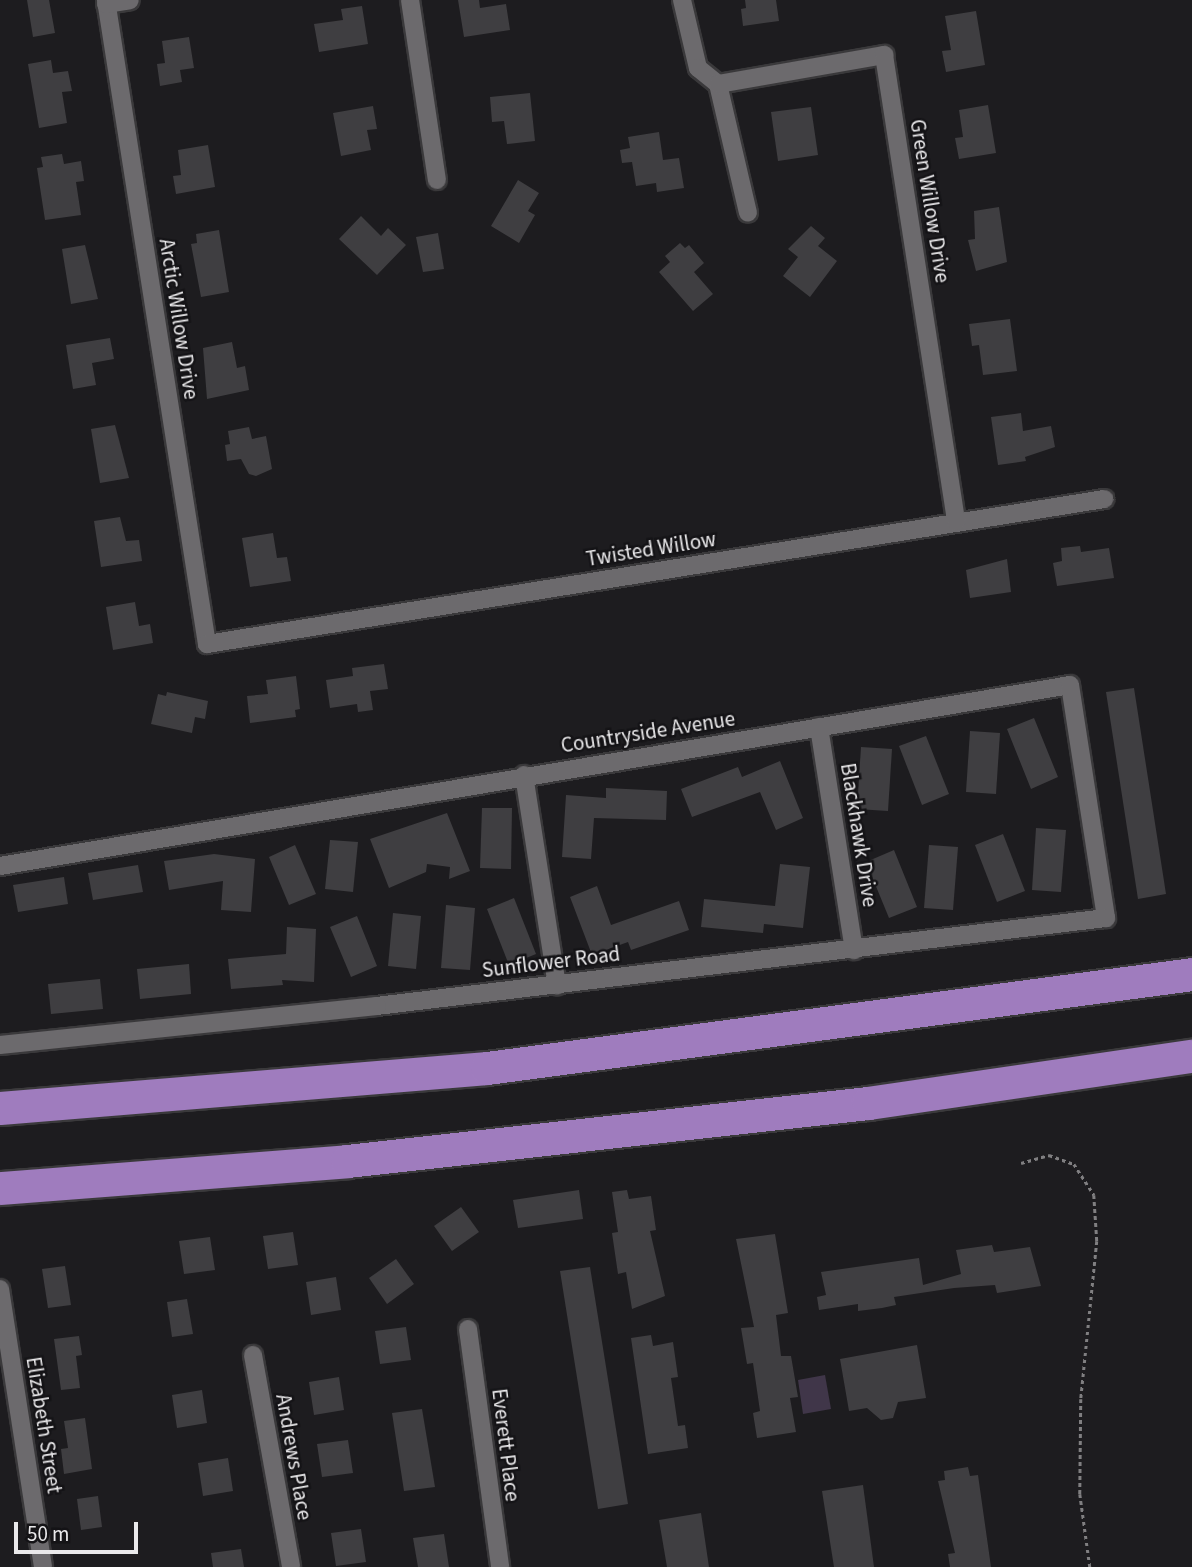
<!DOCTYPE html>
<style>
body{margin:0}
#map{position:relative;width:1192px;height:1567px;overflow:hidden;background:#1d1c1f;font-family:"Source Sans 3",sans-serif}
div>[style]{position:absolute}
.green>*{inset:0;background:#403649}
.building>*{inset:0;background:#3f3e41}
.path>*{height:2.5px;margin-top:-1.25px;transform-origin:0;background:repeating-linear-gradient(90deg,#807f81 0 3.5px,transparent 0 7px)}
.roads{filter:drop-shadow(2px 0 #3a393b) drop-shadow(-2px 0 #3a393b) drop-shadow(0 2px #3a393b) drop-shadow(0 -2px #3a393b)}
.minor>*{height:18px;margin:-9px;padding:0 9px;transform-origin:9px;border-radius:9px;background:#6c6a6d}
.motorway>*{height:33px;margin:-16.5px;padding:0 16.5px;transform-origin:16.5px;border-radius:16.5px;background:#9f7cbe}
span{translate:-50% -50%;white-space:nowrap;text-align:center;line-height:1.15;-webkit-text-stroke:5px #141316;paint-order:stroke}
.street-label{font-size:21px;color:#eae9eb}
.scale{position:absolute;left:14px;top:1522px;width:124px;height:32px;box-sizing:border-box;border:4px solid #eae9eb;border-top:0;padding-left:9px;font-size:21px;line-height:24px;white-space:nowrap;color:#eae9eb;-webkit-text-stroke:5px #141316;paint-order:stroke}
</style>
<div id="map">
<div class="green">
<i style="clip-path:polygon(825px 1375px,831px 1409px,803px 1414px,798px 1380px)"></i>
</div>
<div class="building">
<i style="clip-path:polygon(27px 0,49px 0,55px 33px,33px 37px)"></i>
<i style="clip-path:polygon(458px 0,479px 0,480px 8px,506px 4px,510px 30px,464px 37px)"></i>
<i style="clip-path:polygon(745px 0,776px 0,779px 21px,743px 26px,741px 9px,746px 8px)"></i>
<i style="clip-path:polygon(362px 6px,368px 44px,319px 52px,314px 24px,343px 20px,341px 9px)"></i>
<i style="clip-path:polygon(976px 11px,985px 65px,946px 72px,942px 51px,951px 50px,945px 16px)"></i>
<i style="clip-path:polygon(189px 37px,194px 68px,180px 70px,182px 82px,160px 86px,157px 64px,165px 63px,162px 41px)"></i>
<i style="clip-path:polygon(51px 60px,53px 73px,68px 71px,72px 91px,62px 92px,67px 123px,39px 128px,28px 64px)"></i>
<i style="clip-path:polygon(530px 93px,535px 141px,507px 144px,504px 121px,492px 122px,490px 97px)"></i>
<i style="clip-path:polygon(988px 105px,996px 153px,959px 159px,955px 138px,963px 137px,959px 110px)"></i>
<i style="clip-path:polygon(373px 106px,377px 129px,367px 130px,371px 150px,341px 156px,333px 113px)"></i>
<i style="clip-path:polygon(811px 107px,818px 155px,778px 161px,771px 112px)"></i>
<i style="clip-path:polygon(659px 132px,663px 160px,679px 158px,684px 188px,657px 192px,656px 183px,636px 186px,632px 162px,622px 163px,620px 150px,630px 148px,628px 137px)"></i>
<i style="clip-path:polygon(208px 145px,215px 187px,176px 194px,173px 176px,181px 175px,178px 150px)"></i>
<i style="clip-path:polygon(62px 154px,64px 164px,81px 161px,84px 181px,76px 182px,81px 215px,45px 220px,37px 168px,43px 167px,41px 157px)"></i>
<i style="clip-path:polygon(518px 180px,539px 193px,528px 211px,535px 215px,519px 243px,491px 226px)"></i>
<i style="clip-path:polygon(999px 207px,1007px 262px,976px 271px,968px 240px,975px 239px,974px 211px)"></i>
<i style="clip-path:polygon(361px 216px,381px 236px,388px 228px,406px 245px,377px 275px,339px 239px)"></i>
<i style="clip-path:polygon(811px 226px,825px 238px,818px 246px,837px 261px,810px 297px,783px 276px,798px 257px,788px 249px)"></i>
<i style="clip-path:polygon(219px 230px,229px 292px,201px 297px,191px 244px,197px 243px,196px 234px)"></i>
<i style="clip-path:polygon(438px 233px,444px 269px,423px 272px,416px 237px)"></i>
<i style="clip-path:polygon(680px 243px,685px 248px,689px 245px,704px 263px,694px 272px,713px 294px,693px 311px,659px 272px,670px 262px,665px 256px)"></i>
<i style="clip-path:polygon(85px 245px,98px 299px,71px 304px,62px 249px)"></i>
<i style="clip-path:polygon(1010px 319px,1017px 371px,983px 375px,979px 345px,972px 346px,969px 324px)"></i>
<i style="clip-path:polygon(110px 338px,114px 359px,92px 363px,96px 385px,73px 389px,66px 345px)"></i>
<i style="clip-path:polygon(232px 342px,237px 368px,245px 366px,249px 390px,207px 399px,203px 348px)"></i>
<i style="clip-path:polygon(1021px 413px,1023px 431px,1051px 426px,1055px 447px,1025px 457px,1026px 461px,998px 465px,991px 417px)"></i>
<i style="clip-path:polygon(115px 425px,129px 478px,100px 483px,91px 429px)"></i>
<i style="clip-path:polygon(249px 427px,252px 439px,266px 436px,272px 469px,256px 476px,249px 474px,241px 459px,227px 461px,225px 445px,230px 444px,228px 431px)"></i>
<i style="clip-path:polygon(120px 517px,126px 541px,139px 540px,142px 561px,101px 567px,94px 521px)"></i>
<i style="clip-path:polygon(273px 533px,277px 558px,287px 557px,291px 581px,250px 587px,242px 538px)"></i>
<i style="clip-path:polygon(1080px 546px,1081px 552px,1109px 548px,1114px 578px,1057px 586px,1053px 563px,1062px 561px,1061px 548px)"></i>
<i style="clip-path:polygon(1007px 559px,1011px 592px,970px 598px,966px 570px)"></i>
<i style="clip-path:polygon(135px 602px,139px 626px,150px 624px,153px 643px,113px 650px,106px 607px)"></i>
<i style="clip-path:polygon(384px 664px,388px 689px,370px 691px,373px 710px,358px 712px,357px 704px,330px 708px,326px 680px,353px 676px,352px 668px)"></i>
<i style="clip-path:polygon(296px 676px,300px 709px,295px 710px,296px 717px,250px 723px,247px 696px,268px 694px,266px 680px)"></i>
<i style="clip-path:polygon(1134px 688px,1166px 894px,1138px 899px,1106px 692px)"></i>
<i style="clip-path:polygon(167px 692px,208px 701px,205px 719px,195px 717px,192px 733px,151px 724px,158px 694px,166px 696px)"></i>
<i style="clip-path:polygon(1034px 718px,1058px 777px,1031px 789px,1007px 729px)"></i>
<i style="clip-path:polygon(970px 731px,1000px 733px,996px 794px,966px 792px)"></i>
<i style="clip-path:polygon(926px 736px,949px 794px,922px 805px,899px 746px)"></i>
<i style="clip-path:polygon(861px 747px,892px 749px,888px 811px,857px 809px)"></i>
<i style="clip-path:polygon(780px 761px,803px 818px,776px 830px,760px 792px,692px 817px,681px 789px,738px 767px,742px 777px)"></i>
<i style="clip-path:polygon(606px 788px,667px 791px,666px 820px,594px 818px,591px 859px,562px 857px,566px 795px,606px 798px)"></i>
<i style="clip-path:polygon(482px 808px,512px 808px,511px 869px,480px 868px)"></i>
<i style="clip-path:polygon(447px 813px,470px 871px,449px 879px,450px 867px,427px 864px,426px 872px,389px 888px,370px 839px)"></i>
<i style="clip-path:polygon(1036px 828px,1066px 830px,1061px 892px,1032px 890px)"></i>
<i style="clip-path:polygon(1003px 834px,1025px 891px,997px 902px,975px 845px)"></i>
<i style="clip-path:polygon(330px 840px,358px 842px,353px 892px,325px 889px)"></i>
<i style="clip-path:polygon(295px 845px,316px 894px,289px 905px,269px 857px)"></i>
<i style="clip-path:polygon(929px 845px,958px 847px,953px 910px,924px 908px)"></i>
<i style="clip-path:polygon(894px 850px,917px 907px,889px 918px,866px 862px)"></i>
<i style="clip-path:polygon(214px 854px,255px 859px,251px 912px,221px 910px,223px 881px,169px 890px,164px 861px)"></i>
<i style="clip-path:polygon(780px 864px,810px 867px,803px 928px,764px 924px,763px 933px,701px 927px,704px 899px,775px 906px)"></i>
<i style="clip-path:polygon(138px 865px,143px 892px,93px 900px,88px 873px)"></i>
<i style="clip-path:polygon(64px 877px,68px 904px,18px 912px,13px 885px)"></i>
<i style="clip-path:polygon(597px 886px,611px 925px,679px 901px,689px 930px,631px 950px,628px 942px,592px 955px,570px 897px)"></i>
<i style="clip-path:polygon(514px 898px,536px 954px,509px 965px,487px 909px)"></i>
<i style="clip-path:polygon(446px 905px,475px 908px,470px 970px,441px 968px)"></i>
<i style="clip-path:polygon(393px 913px,421px 916px,416px 969px,388px 966px)"></i>
<i style="clip-path:polygon(357px 916px,377px 966px,351px 977px,330px 927px)"></i>
<i style="clip-path:polygon(287px 927px,316px 929px,314px 982px,282px 980px,283px 985px,231px 989px,228px 959px,286px 954px)"></i>
<i style="clip-path:polygon(189px 964px,191px 994px,140px 999px,137px 969px)"></i>
<i style="clip-path:polygon(100px 979px,103px 1009px,51px 1014px,48px 984px)"></i>
<i style="clip-path:polygon(579px 1190px,583px 1219px,518px 1228px,513px 1200px)"></i>
<i style="clip-path:polygon(627px 1190px,629px 1199px,651px 1196px,656px 1230px,650px 1231px,665px 1296px,632px 1309px,626px 1272px,618px 1274px,612px 1233px,618px 1232px,612px 1192px)"></i>
<i style="clip-path:polygon(461px 1207px,479px 1232px,452px 1251px,434px 1226px)"></i>
<i style="clip-path:polygon(293px 1232px,298px 1265px,268px 1269px,263px 1236px)"></i>
<i style="clip-path:polygon(775px 1234px,788px 1313px,776px 1315px,781px 1356px,791px 1356px,798px 1397px,790px 1398px,796px 1432px,757px 1438px,753px 1413px,760px 1411px,753px 1363px,747px 1364px,741px 1328px,754px 1327px,736px 1239px)"></i>
<i style="clip-path:polygon(210px 1237px,215px 1270px,184px 1274px,179px 1241px)"></i>
<i style="clip-path:polygon(992px 1245px,994px 1252px,1030px 1247px,1041px 1286px,997px 1293px,995px 1285px,954px 1288px,894px 1297px,896px 1305px,882px 1308px,858px 1311px,858px 1304px,819px 1310px,817px 1297px,826px 1295px,821px 1272px,919px 1258px,923px 1285px,961px 1274px,956px 1250px)"></i>
<i style="clip-path:polygon(396px 1259px,414px 1284px,387px 1304px,369px 1278px)"></i>
<i style="clip-path:polygon(65px 1266px,71px 1305px,48px 1308px,42px 1269px)"></i>
<i style="clip-path:polygon(590px 1267px,628px 1504px,598px 1509px,560px 1271px)"></i>
<i style="clip-path:polygon(336px 1277px,341px 1310px,311px 1315px,306px 1282px)"></i>
<i style="clip-path:polygon(187px 1299px,193px 1334px,172px 1337px,167px 1302px)"></i>
<i style="clip-path:polygon(406px 1327px,411px 1360px,380px 1364px,375px 1331px)"></i>
<i style="clip-path:polygon(651px 1335px,653px 1346px,673px 1342px,678px 1377px,671px 1378px,678px 1426px,685px 1425px,688px 1448px,648px 1454px,631px 1338px)"></i>
<i style="clip-path:polygon(79px 1336px,82px 1355px,76px 1356px,80px 1388px,61px 1390px,54px 1339px)"></i>
<i style="clip-path:polygon(917px 1345px,926px 1398px,898px 1402px,893px 1418px,881px 1420px,867px 1408px,849px 1411px,840px 1359px)"></i>
<i style="clip-path:polygon(339px 1377px,344px 1410px,314px 1415px,309px 1382px)"></i>
<i style="clip-path:polygon(202px 1390px,207px 1423px,177px 1428px,172px 1395px)"></i>
<i style="clip-path:polygon(422px 1409px,435px 1487px,404px 1491px,392px 1413px)"></i>
<i style="clip-path:polygon(85px 1418px,92px 1469px,64px 1474px,61px 1449px,68px 1448px,64px 1421px)"></i>
<i style="clip-path:polygon(348px 1440px,353px 1473px,322px 1477px,317px 1444px)"></i>
<i style="clip-path:polygon(228px 1458px,233px 1491px,203px 1496px,198px 1463px)"></i>
<i style="clip-path:polygon(968px 1467px,970px 1476px,978px 1475px,991px 1567px,950px 1567px,948px 1554px,955px 1553px,938px 1481px,945px 1480px,944px 1471px)"></i>
<i style="clip-path:polygon(863px 1485px,874px 1567px,834px 1567px,822px 1491px)"></i>
<i style="clip-path:polygon(98px 1496px,102px 1527px,81px 1530px,77px 1499px)"></i>
<i style="clip-path:polygon(701px 1513px,709px 1567px,667px 1567px,659px 1520px)"></i>
<i style="clip-path:polygon(361px 1529px,366px 1562px,336px 1566px,331px 1533px)"></i>
<i style="clip-path:polygon(444px 1534px,449px 1567px,418px 1567px,413px 1538px)"></i>
<i style="clip-path:polygon(241px 1549px,244px 1567px,213px 1567px,211px 1553px)"></i>
</div>
<div class="path">
<i style="left:1021px;top:1163px;width:29px;rotate:-16deg"></i>
<i style="left:1049px;top:1155px;width:27px;rotate:20deg"></i>
<i style="left:1074px;top:1164px;width:37px;rotate:57deg"></i>
<i style="left:1094px;top:1195px;width:46px;rotate:86.3deg"></i>
<i style="left:1097px;top:1241px;width:159px;rotate:95.8deg"></i>
<i style="left:1081px;top:1399px;width:95px;rotate:90.6deg"></i>
<i style="left:1080px;top:1494px;width:74px;rotate:82.2deg"></i>
</div>
<div class="roads">
<div class="minor">
<i style="left:106px;top:0;width:652px;rotate:81.09deg"></i>
<i style="left:207px;top:644px;width:909px;rotate:-9.18deg"></i>
<i style="left:410px;top:0;width:182px;rotate:81.5deg"></i>
<i style="left:682px;top:0;width:70px;rotate:76.8deg"></i>
<i style="left:698px;top:68px;width:26px;rotate:39deg"></i>
<i style="left:718px;top:84px;width:132px;rotate:76.9deg"></i>
<i style="left:106px;top:4px;width:24px;rotate:-9deg"></i>
<i style="left:718px;top:84px;width:169px;rotate:-9.9deg"></i>
<i style="left:884px;top:55px;width:472px;rotate:81.2deg"></i>
<i style="left:819px;top:727px;width:226px;rotate:81.1deg"></i>
<i style="left:524px;top:775px;width:213px;rotate:81.1deg"></i>
<i style="left:0;top:866px;width:1085px;rotate:-9.6deg"></i>
<i style="left:1070px;top:685px;width:236px;rotate:81.2deg"></i>
<i style="left:1106px;top:918px;width:734px;rotate:173.12deg"></i>
<i style="left:377px;top:1006px;width:379px;rotate:174.1deg"></i>
<i style="left:0;top:1289px;width:281px;rotate:81.2deg"></i>
<i style="left:468px;top:1329px;width:240px;rotate:82.3deg"></i>
<i style="left:253px;top:1355px;width:215px;rotate:79.8deg"></i>
</div>
<div class="motorway">
<i style="left:0;top:1108px;width:489px;rotate:-4.7deg"></i>
<i style="left:487px;top:1068px;width:711px;rotate:-7.59deg"></i>
<i style="left:0;top:1188px;width:348px;rotate:-4.4deg"></i>
<i style="left:347px;top:1161px;width:524px;rotate:-6.35deg"></i>
<i style="left:868px;top:1103px;width:327px;rotate:-8.3deg"></i>
</div>
</div>
<div class="street-label">
<span style="left:930px;top:201px;rotate:81deg">Green Willow Drive</span>
<span style="left:179px;top:319px;rotate:81deg">Arctic Willow Drive</span>
<span style="left:651px;top:549px;rotate:-9deg">Twisted Willow</span>
<span style="left:648px;top:732px;rotate:-9deg">Countryside Avenue</span>
<span style="left:859px;top:835px;rotate:81deg">Blackhawk Drive</span>
<span style="left:551px;top:962px;rotate:-7deg">Sunflower Road</span>
<span style="left:44px;top:1425px;rotate:81deg">Elizabeth Street</span>
<span style="left:506px;top:1445px;rotate:83deg">Everett Place</span>
<span style="left:294px;top:1457px;rotate:80deg">Andrews Place</span>
</div>
<div class="scale">50 m</div>
</div>
